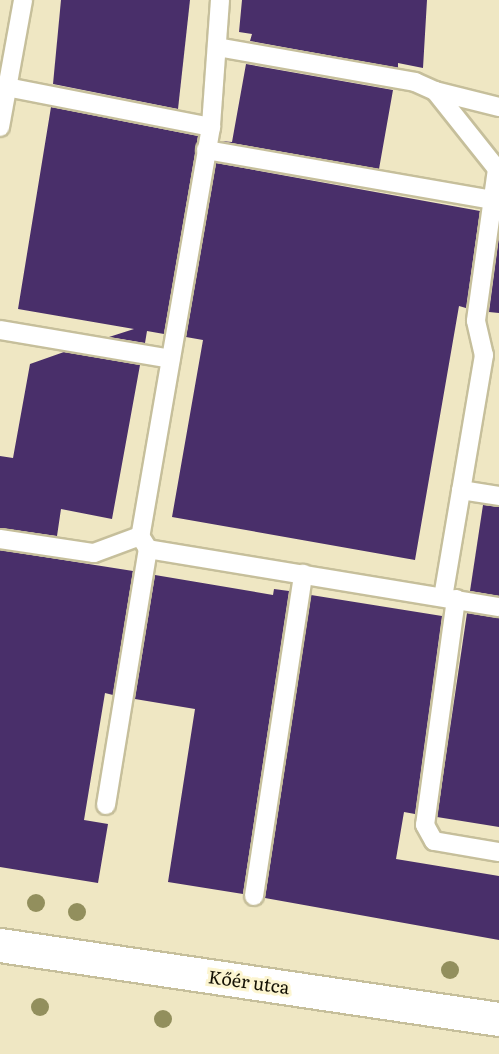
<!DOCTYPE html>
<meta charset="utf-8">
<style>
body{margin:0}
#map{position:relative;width:499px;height:1054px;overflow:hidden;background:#efe7c3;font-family:Literata,serif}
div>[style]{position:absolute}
.building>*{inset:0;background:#492f6a}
.roads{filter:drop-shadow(2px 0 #c6bf9b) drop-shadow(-2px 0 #c6bf9b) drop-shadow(0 2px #c6bf9b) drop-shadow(0 -2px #c6bf9b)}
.lane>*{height:18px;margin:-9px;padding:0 9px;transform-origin:9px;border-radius:9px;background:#fff}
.secondary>*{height:33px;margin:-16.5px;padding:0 16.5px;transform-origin:16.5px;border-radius:16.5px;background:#fff}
.trees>*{width:18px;height:18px;margin:-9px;border-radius:50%;background:#928f5d}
span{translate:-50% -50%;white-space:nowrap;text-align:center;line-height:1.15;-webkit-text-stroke:6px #fcf5d0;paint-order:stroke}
.street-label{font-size:18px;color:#151205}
</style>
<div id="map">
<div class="building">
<i style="clip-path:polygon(61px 0,190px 0,178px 109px,53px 84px)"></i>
<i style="clip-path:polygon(242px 0,427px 0,423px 68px,398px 63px,398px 68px,250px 41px,252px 34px,239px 32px)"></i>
<i style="clip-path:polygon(246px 64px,393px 90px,379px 169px,220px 141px,232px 142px)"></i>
<i style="clip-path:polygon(51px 107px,198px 136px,164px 334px,147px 331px,145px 343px,109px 337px,134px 329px,18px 309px)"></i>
<i style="clip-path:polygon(216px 163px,480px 211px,466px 308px,459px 306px,415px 560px,172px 517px,203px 340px,186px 337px)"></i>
<i style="clip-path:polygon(499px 237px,499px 313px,489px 312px)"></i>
<i style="clip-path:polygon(64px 352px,140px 365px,112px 519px,61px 509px,57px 536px,0 528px,0 456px,13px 458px,30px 364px)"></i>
<i style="clip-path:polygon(483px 505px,499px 507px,499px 596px,470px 591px)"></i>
<i style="clip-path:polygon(0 550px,133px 571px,113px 695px,105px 693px,84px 820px,108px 824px,98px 883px,0 867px)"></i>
<i style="clip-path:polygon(155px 575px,273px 595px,274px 589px,289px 591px,243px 894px,168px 882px,195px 709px,135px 699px)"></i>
<i style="clip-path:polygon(311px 595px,442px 616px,415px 814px,404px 812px,396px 859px,499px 876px,499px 940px,265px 898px)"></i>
<i style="clip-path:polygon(467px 613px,499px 618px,499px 827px,437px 817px)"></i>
</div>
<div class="roads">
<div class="lane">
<i style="left:220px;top:0;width:127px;rotate:94.1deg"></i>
<i style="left:211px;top:127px;width:415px;rotate:99.8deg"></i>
<i style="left:140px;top:536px;width:15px;rotate:58deg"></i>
<i style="left:148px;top:549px;width:356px;rotate:9.4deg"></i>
<i style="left:217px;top:47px;width:201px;rotate:10deg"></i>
<i style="left:415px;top:82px;width:22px;rotate:24deg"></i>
<i style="left:435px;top:91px;width:100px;rotate:51.5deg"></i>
<i style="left:497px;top:169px;width:153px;rotate:97.9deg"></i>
<i style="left:476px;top:321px;width:35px;rotate:77deg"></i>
<i style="left:484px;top:355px;width:245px;rotate:99.6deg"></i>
<i style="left:7px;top:87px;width:208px;rotate:11.1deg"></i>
<i style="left:435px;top:91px;width:66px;rotate:14deg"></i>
<i style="left:0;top:127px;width:129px;rotate:-79.7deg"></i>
<i style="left:206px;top:150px;width:290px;rotate:9.9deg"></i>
<i style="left:0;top:330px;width:173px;rotate:9.6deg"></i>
<i style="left:461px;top:490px;width:38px;rotate:9deg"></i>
<i style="left:0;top:539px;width:95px;rotate:8.5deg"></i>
<i style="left:94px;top:553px;width:49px;rotate:-20.3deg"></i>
<i style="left:456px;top:599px;width:228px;rotate:97.8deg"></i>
<i style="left:425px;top:825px;width:18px;rotate:61deg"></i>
<i style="left:434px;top:841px;width:66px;rotate:9.6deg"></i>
<i style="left:106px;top:805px;width:259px;rotate:-80.7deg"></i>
<i style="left:254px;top:896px;width:326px;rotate:-81.3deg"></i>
</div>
<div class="secondary">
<i style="left:0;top:945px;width:504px;rotate:8.44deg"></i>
</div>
</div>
<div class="trees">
<i style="left:36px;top:903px"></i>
<i style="left:77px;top:912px"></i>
<i style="left:450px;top:970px"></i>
<i style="left:40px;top:1007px"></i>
<i style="left:163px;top:1019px"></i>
</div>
<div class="street-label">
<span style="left:249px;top:982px;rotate:8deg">Kőér utca</span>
</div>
</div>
